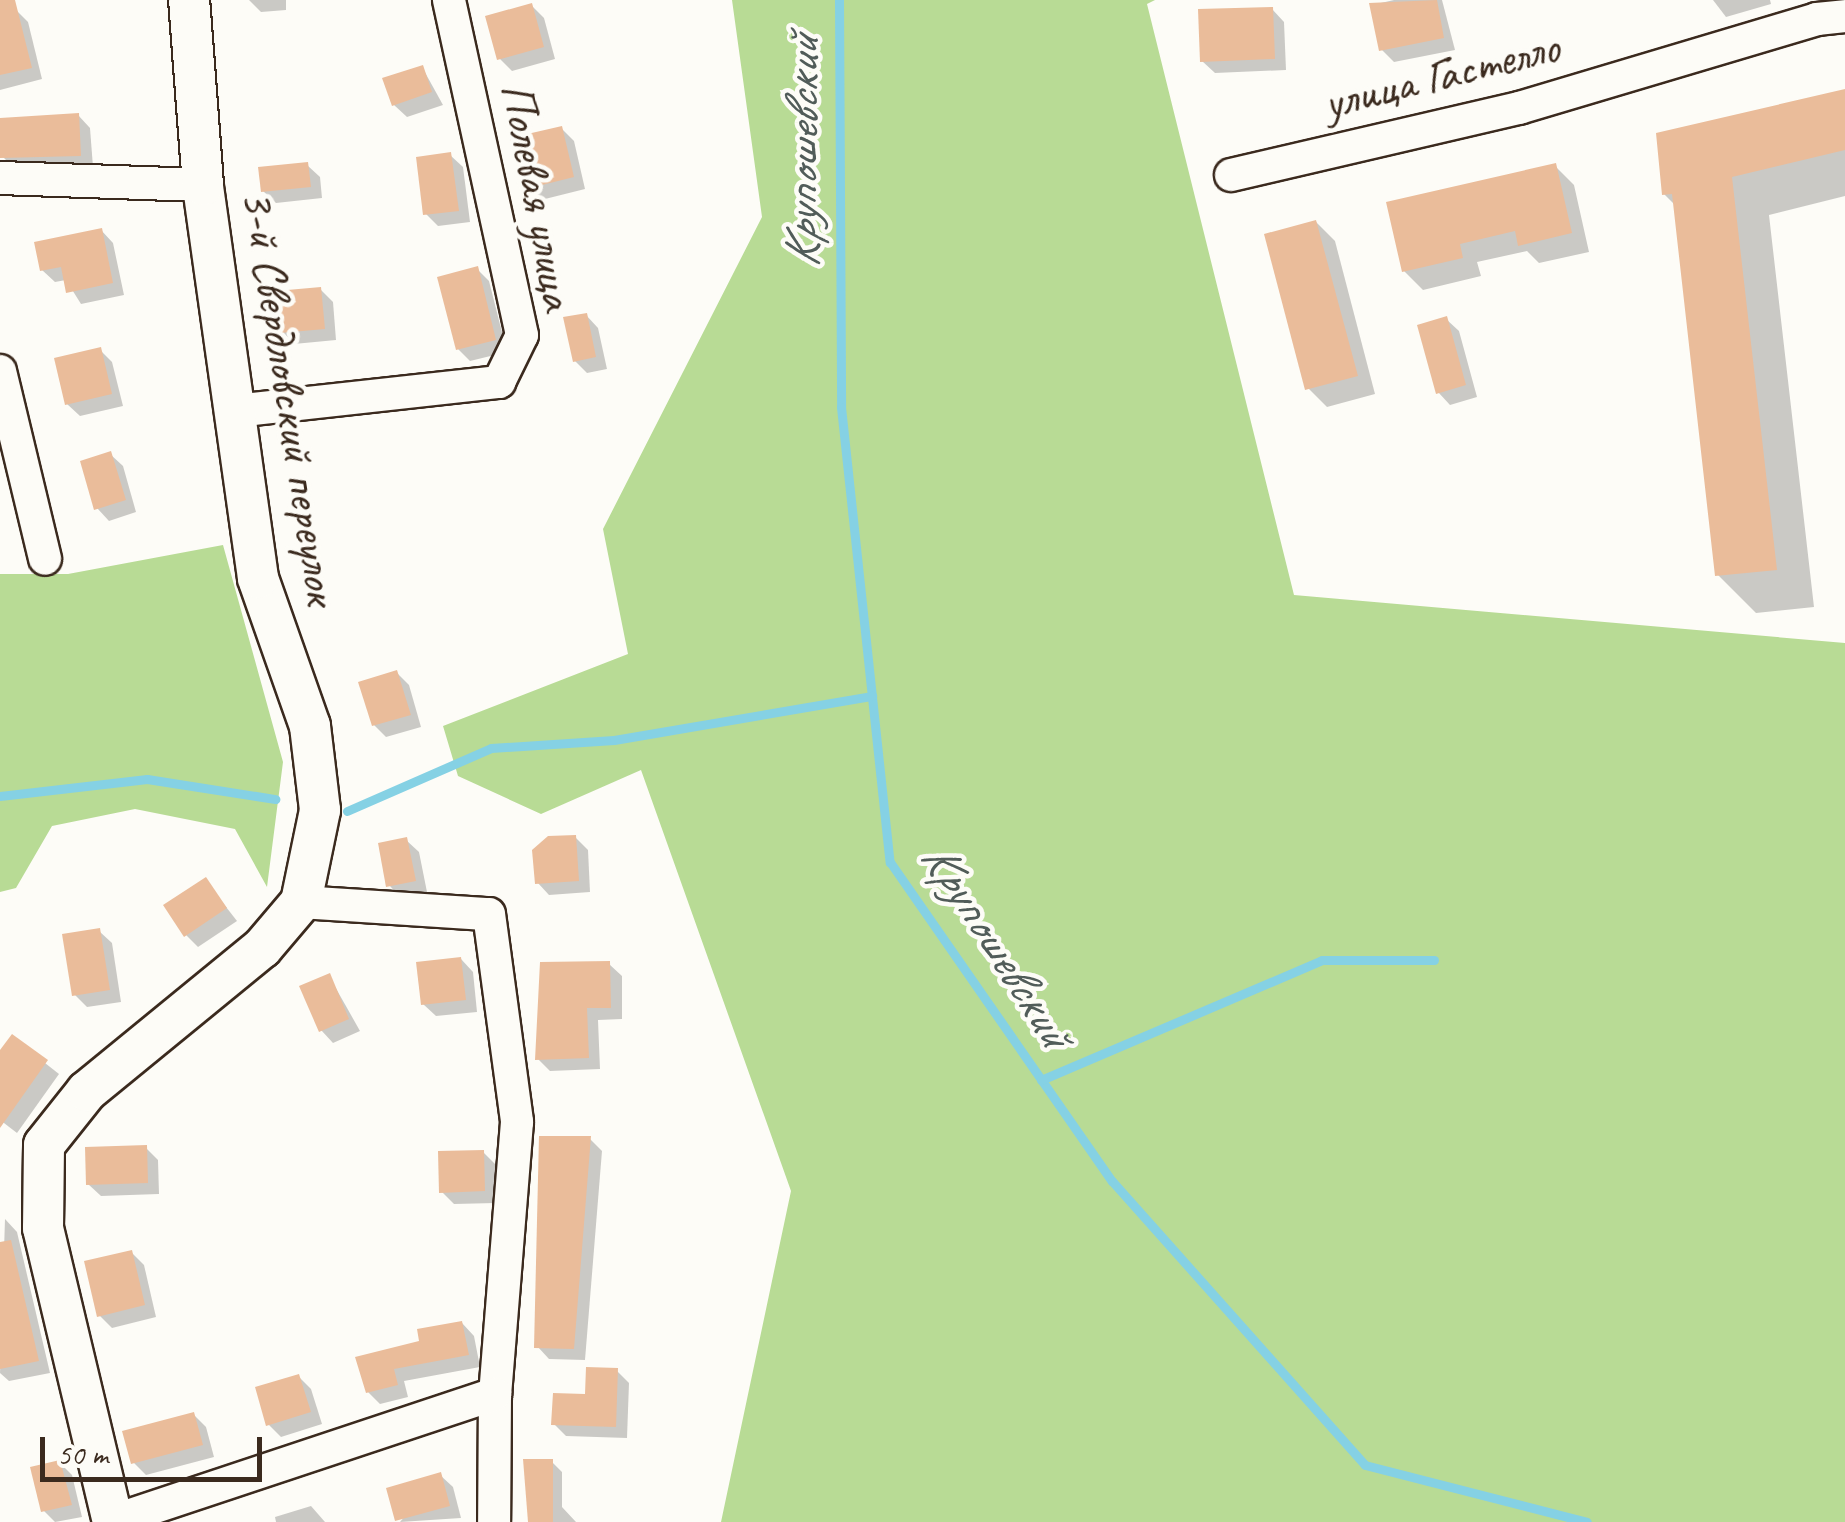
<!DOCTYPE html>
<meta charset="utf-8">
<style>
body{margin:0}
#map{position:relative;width:1845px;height:1522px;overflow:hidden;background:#fdfcf7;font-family:Caveat,sans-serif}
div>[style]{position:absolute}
.green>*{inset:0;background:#b8db95}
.shadow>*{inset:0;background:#0003}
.stream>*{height:9px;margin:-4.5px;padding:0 4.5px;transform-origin:4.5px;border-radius:4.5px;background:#85d1e4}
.building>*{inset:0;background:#eabc9a}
.roads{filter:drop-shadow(2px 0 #3b2a1e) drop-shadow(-2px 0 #3b2a1e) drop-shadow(0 2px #3b2a1e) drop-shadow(0 -2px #3b2a1e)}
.minor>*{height:32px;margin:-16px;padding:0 16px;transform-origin:16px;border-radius:16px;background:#fdfcf7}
.major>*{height:40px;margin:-20px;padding:0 20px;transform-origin:20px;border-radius:20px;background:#fdfcf7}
span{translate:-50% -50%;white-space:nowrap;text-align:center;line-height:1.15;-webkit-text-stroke:9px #fdfcf7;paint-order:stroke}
.street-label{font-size:48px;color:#3b2a1e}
.water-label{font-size:50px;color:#515c59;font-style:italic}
.scale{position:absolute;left:40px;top:1437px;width:222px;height:45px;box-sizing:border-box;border:5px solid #3b2a1e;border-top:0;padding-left:12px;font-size:30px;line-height:35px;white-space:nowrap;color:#3b2a1e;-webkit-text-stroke:8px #fdfcf7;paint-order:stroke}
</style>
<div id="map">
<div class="green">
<i style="clip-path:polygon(732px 0,1155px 0,1147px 4px,1294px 595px,1845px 643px,1845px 1522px,721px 1522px,791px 1191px,641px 770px,541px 814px,458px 776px,443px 726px,628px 654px,603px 529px,762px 217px)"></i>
<i style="clip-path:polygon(223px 545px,283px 762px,267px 887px,235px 829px,135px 809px,52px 826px,16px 888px,0 892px,0 574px,68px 574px)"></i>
</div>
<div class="shadow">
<i style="clip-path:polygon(249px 0,286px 0,286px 10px,261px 12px)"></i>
<i style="clip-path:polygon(1394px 0,1442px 0,1455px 50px,1394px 62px,1382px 50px,1372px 5px)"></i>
<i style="clip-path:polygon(1713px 0,1770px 0,1771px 4px,1726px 17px)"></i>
<i style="clip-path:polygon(532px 6px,544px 18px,555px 59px,512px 71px,500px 59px)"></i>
<i style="clip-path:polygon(1272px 9px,1284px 22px,1286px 70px,1215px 73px,1202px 61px)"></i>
<i style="clip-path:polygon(16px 10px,28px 22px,42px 79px,0 90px,0 14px)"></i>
<i style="clip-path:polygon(422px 67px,443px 105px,407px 117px,394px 105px)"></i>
<i style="clip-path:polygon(1845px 90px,1845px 196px,1769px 215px,1814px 607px,1756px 613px,1718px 575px,1676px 206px,1664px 194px)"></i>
<i style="clip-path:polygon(78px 115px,90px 128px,93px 167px,15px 169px,3px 157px)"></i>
<i style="clip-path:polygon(561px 128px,574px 141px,585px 189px,537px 201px,524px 189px)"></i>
<i style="clip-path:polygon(450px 155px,463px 167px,470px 222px,438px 226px,426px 214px)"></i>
<i style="clip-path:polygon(307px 165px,320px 177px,322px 198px,276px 203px,263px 191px)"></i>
<i style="clip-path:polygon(1555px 166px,1574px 185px,1589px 252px,1539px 263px,1527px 251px,1477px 262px,1481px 276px,1423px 290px,1404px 271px)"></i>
<i style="clip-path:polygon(1316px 222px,1335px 241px,1375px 394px,1327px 407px,1308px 388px)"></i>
<i style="clip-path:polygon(101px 230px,113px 243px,124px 295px,81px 304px,66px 280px,55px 282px,42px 270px)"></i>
<i style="clip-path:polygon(477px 269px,489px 281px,507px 352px,470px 361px,458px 349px)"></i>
<i style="clip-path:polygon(320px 289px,333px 302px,336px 340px,294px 344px,282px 331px)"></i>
<i style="clip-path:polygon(586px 315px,598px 328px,607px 369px,587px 373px,575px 361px)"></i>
<i style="clip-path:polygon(1446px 319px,1459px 331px,1477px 397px,1450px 405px,1438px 392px)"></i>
<i style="clip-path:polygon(100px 350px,112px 362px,123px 406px,80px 416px,67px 404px)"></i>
<i style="clip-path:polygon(110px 454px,123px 466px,136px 512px,109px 521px,97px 508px)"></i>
<i style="clip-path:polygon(397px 673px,409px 685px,421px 727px,386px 737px,374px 725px)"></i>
<i style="clip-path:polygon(575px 837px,588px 850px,590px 892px,549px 895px,537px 882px)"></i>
<i style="clip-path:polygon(406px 840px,419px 852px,427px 892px,401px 898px,389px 885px)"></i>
<i style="clip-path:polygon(205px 880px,237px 921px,198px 947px,186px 935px)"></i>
<i style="clip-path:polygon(99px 931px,112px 943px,121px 1002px,87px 1007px,75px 995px)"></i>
<i style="clip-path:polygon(461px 959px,473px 972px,477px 1012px,436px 1016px,423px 1004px)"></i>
<i style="clip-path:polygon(609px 964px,622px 976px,622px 1019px,598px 1020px,600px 1069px,550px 1071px,538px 1059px)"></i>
<i style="clip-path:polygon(329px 976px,360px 1031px,333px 1043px,321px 1030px)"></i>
<i style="clip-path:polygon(12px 1037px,59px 1074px,17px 1133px,0 1120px,0 1055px)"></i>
<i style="clip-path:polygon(590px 1139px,602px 1151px,585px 1360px,549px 1359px,537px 1346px)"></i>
<i style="clip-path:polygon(146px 1148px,158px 1160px,159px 1194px,101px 1196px,88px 1184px)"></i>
<i style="clip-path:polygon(483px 1152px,495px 1164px,496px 1203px,454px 1204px,442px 1192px)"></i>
<i style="clip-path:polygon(5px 1219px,17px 1232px,50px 1373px,9px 1381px,0 1373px)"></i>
<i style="clip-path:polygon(131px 1252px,144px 1265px,156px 1317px,112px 1328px,99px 1315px)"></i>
<i style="clip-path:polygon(462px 1323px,474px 1336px,480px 1367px,404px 1381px,408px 1397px,380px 1404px,368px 1392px,422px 1343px)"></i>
<i style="clip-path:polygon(617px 1371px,629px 1383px,627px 1438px,566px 1436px,554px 1424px)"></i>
<i style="clip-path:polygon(299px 1377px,311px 1389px,322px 1424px,281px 1437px,269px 1425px)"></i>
<i style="clip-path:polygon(193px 1414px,206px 1427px,214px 1457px,146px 1475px,134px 1463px)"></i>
<i style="clip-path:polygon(552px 1462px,562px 1472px,562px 1507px,576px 1522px,529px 1522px)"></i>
<i style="clip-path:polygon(60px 1463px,72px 1475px,82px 1517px,55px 1522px,44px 1511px)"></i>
<i style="clip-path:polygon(440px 1475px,453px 1487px,461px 1518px,400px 1522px)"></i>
<i style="clip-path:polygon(311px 1506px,325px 1522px,276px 1522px,275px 1517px)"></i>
</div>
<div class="stream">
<i style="left:839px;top:0;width:407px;rotate:89.7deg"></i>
<i style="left:841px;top:407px;width:458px;rotate:83.9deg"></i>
<i style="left:890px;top:862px;width:389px;rotate:55.2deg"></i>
<i style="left:1112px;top:1181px;width:380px;rotate:48.3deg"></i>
<i style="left:1365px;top:1465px;width:229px;rotate:14.4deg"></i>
<i style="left:0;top:796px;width:148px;rotate:-6.6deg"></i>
<i style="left:147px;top:779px;width:130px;rotate:8.9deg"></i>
<i style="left:347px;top:811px;width:157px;rotate:-23.6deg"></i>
<i style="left:491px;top:748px;width:123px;rotate:-3.7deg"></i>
<i style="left:614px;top:740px;width:262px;rotate:-9.7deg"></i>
<i style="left:1041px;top:1080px;width:306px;rotate:-23.1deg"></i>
<i style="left:1322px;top:960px;width:112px"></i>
</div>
<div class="building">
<i style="clip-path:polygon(0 0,15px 0,32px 68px,0 75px)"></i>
<i style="clip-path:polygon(1437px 0,1444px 38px,1379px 51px,1369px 3px)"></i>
<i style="clip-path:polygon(532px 3px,544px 47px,497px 60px,485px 16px)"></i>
<i style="clip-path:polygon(1273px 7px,1275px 59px,1200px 62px,1198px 9px)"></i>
<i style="clip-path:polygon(423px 65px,432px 92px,392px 106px,382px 78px)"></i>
<i style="clip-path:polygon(1845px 89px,1845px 150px,1732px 177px,1777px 570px,1715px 576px,1672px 194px,1662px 195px,1656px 133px)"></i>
<i style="clip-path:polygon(79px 113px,81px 156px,0 158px,0 118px)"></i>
<i style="clip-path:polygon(562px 126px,574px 177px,522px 190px,510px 138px)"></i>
<i style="clip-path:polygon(451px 152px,459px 211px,423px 215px,416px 157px)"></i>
<i style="clip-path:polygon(308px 162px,311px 187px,261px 192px,258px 167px)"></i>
<i style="clip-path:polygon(1556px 163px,1572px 233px,1518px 246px,1515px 231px,1460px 244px,1463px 258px,1402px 272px,1386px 202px)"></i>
<i style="clip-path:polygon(1316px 220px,1358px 376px,1305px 390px,1264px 234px)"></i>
<i style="clip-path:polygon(102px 228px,113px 283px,66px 293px,61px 267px,40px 271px,34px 242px)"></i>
<i style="clip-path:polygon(478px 266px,496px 340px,456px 350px,437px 277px)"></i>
<i style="clip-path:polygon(321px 287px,325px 329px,280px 333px,276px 291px)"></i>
<i style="clip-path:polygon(587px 313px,596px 357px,573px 362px,563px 317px)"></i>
<i style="clip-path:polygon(1447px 316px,1466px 385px,1436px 394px,1417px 325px)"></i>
<i style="clip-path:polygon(101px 347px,112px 394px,65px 405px,54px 358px)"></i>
<i style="clip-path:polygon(111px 451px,126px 500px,94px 510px,80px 461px)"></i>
<i style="clip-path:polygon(397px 670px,411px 715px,372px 726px,358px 682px)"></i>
<i style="clip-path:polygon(576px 835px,579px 881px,535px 884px,532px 850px,548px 836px)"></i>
<i style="clip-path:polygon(407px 837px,416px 881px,386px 887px,378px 843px)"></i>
<i style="clip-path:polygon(206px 877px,227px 908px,184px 937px,163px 905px)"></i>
<i style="clip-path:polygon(100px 928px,110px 990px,72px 996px,62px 934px)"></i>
<i style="clip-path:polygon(461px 957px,466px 1000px,421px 1005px,416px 962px)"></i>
<i style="clip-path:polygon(610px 961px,611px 1008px,587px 1008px,589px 1058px,535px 1060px,540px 962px)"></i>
<i style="clip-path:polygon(330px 973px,349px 1019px,319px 1032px,299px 986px)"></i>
<i style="clip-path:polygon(12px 1034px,48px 1060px,0 1128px,0 1050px)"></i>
<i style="clip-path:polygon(539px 1136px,591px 1136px,574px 1349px,534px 1348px)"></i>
<i style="clip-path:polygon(147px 1145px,148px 1183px,86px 1185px,85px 1147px)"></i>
<i style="clip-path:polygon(484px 1150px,485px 1191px,439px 1193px,438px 1151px)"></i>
<i style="clip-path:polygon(11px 1240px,39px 1361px,0 1369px,0 1242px)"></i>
<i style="clip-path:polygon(132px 1250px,145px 1305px,97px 1317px,84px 1261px)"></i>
<i style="clip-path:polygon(462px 1321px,469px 1355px,394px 1369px,398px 1385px,366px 1393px,355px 1357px,419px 1341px,417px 1329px)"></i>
<i style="clip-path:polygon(586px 1367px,618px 1368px,616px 1427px,551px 1425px,553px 1393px,585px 1394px)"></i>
<i style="clip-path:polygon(299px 1374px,311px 1412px,266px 1426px,255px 1387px)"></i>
<i style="clip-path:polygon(194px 1412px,203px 1445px,131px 1464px,122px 1431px)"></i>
<i style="clip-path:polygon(523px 1459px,553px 1459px,553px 1522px,528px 1522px)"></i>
<i style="clip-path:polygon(60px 1460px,72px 1505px,41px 1512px,30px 1467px)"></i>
<i style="clip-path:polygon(441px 1472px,450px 1506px,395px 1521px,386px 1488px)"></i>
</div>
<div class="roads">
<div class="minor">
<i style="left:1231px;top:175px;width:296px;rotate:-13.1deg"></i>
<i style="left:1519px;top:108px;width:311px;rotate:-16.6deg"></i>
<i style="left:1817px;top:19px;width:28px;rotate:-6deg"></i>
<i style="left:0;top:178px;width:203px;rotate:2deg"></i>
<i style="left:0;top:371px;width:193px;rotate:76.5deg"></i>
<i style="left:235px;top:411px;width:266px;rotate:-6.3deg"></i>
<i style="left:499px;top:382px;width:52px;rotate:-63.9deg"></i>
<i style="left:522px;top:335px;width:343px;rotate:-102.3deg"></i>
<i style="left:301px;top:902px;width:188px;rotate:3.7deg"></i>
<i style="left:489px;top:914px;width:210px;rotate:82.3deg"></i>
<i style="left:517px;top:1122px;width:273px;rotate:94.6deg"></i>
<i style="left:495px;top:1394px;width:128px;rotate:90.4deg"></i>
<i style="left:110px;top:1522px;width:406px;rotate:-18.4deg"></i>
</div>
<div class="major">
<i style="left:113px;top:1522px;width:302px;rotate:-103.4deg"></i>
<i style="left:43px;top:1228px;width:83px;rotate:-89.3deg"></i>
<i style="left:44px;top:1145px;width:69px;rotate:-51.5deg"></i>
<i style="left:87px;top:1091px;width:226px;rotate:-39.3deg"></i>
<i style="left:262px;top:948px;width:60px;rotate:-49.7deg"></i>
<i style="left:301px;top:902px;width:94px;rotate:-78.3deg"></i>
<i style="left:320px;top:810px;width:85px;rotate:-96.8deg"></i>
<i style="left:310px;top:726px;width:157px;rotate:-109.4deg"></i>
<i style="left:258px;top:578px;width:397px;rotate:-98deg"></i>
<i style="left:203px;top:185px;width:186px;rotate:-94.3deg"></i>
</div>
</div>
<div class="street-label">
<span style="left:1441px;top:75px;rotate:-14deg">улица Гастелло</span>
<span style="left:538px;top:196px;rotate:79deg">Полевая улица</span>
<span style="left:290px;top:397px;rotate:81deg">3-й Свердловский переулок</span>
</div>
<div class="water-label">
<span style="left:802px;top:152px;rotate:-90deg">Крупошевский</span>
<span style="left:997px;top:944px;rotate:57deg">Крупошевский</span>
</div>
<div class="scale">50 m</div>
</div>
